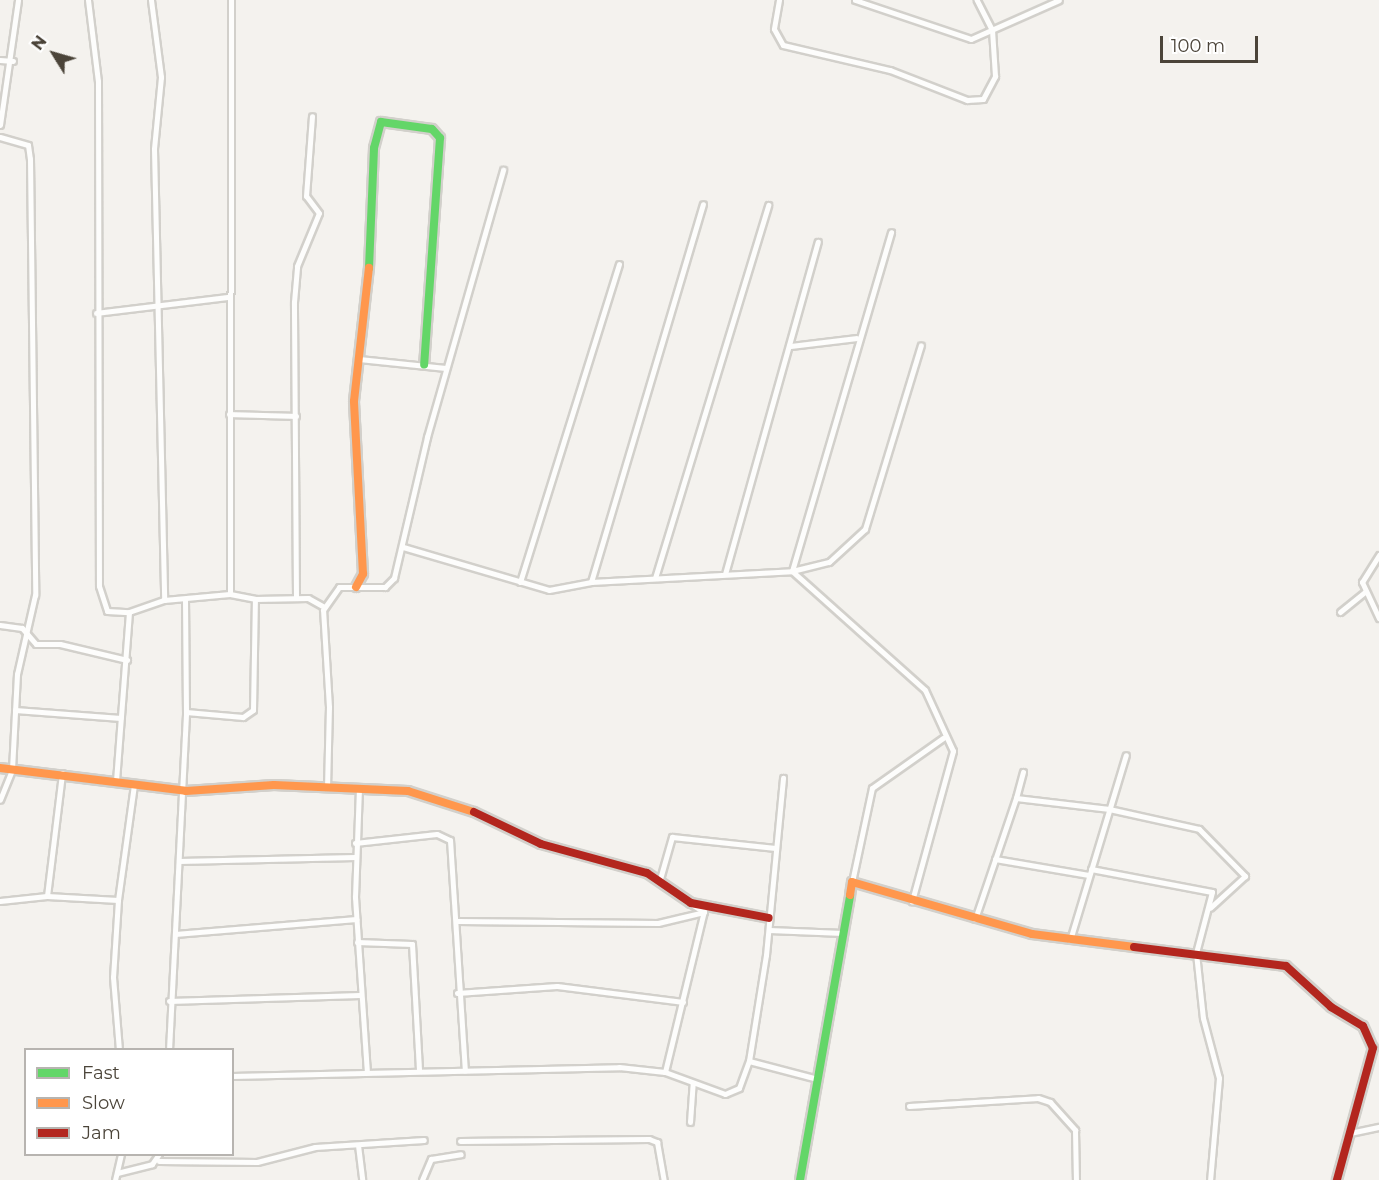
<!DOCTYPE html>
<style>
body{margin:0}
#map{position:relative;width:1379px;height:1180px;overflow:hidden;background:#f4f2ee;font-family:Montserrat,sans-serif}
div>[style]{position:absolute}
.roads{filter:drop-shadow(2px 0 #d2d0cb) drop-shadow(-2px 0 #d2d0cb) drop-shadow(0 2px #d2d0cb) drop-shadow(0 -2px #d2d0cb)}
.street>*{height:5px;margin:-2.5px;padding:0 2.5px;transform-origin:2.5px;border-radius:2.5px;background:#fdfdfc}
.fast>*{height:8px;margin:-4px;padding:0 4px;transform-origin:4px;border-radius:4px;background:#63d668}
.slow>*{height:8px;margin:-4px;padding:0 4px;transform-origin:4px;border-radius:4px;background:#ff974d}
.jam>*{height:8px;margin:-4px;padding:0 4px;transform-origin:4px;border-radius:4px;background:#b3261e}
span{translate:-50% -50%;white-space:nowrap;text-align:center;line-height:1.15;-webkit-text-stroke:6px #fff;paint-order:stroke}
.legend{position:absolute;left:24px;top:1048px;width:210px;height:108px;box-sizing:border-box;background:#fff;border:2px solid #b7b4b0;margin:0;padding:8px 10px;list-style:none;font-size:18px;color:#4b4439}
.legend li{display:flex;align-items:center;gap:12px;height:30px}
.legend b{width:30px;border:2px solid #b7b4b0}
.north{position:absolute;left:24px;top:24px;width:60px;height:60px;-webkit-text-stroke:4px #fff;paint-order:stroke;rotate:307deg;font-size:16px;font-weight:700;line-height:24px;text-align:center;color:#4b4439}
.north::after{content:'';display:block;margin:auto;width:21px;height:27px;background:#4b4439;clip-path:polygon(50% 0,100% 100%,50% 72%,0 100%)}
.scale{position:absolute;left:1160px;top:36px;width:98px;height:27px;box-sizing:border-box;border:3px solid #4b4439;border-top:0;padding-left:8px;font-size:18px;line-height:21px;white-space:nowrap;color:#4b4439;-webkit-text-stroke:4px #fff;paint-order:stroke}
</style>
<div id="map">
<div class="roads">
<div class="street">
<i style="left:88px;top:0;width:82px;rotate:83deg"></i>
<i style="left:98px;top:81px;width:505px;rotate:89.89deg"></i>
<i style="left:99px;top:586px;width:26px;rotate:72deg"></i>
<i style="left:107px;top:611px;width:22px;rotate:3deg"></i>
<i style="left:151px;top:0;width:78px;rotate:82.6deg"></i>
<i style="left:161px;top:77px;width:72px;rotate:95.6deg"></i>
<i style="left:154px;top:149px;width:451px;rotate:88.7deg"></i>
<i style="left:779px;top:0;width:29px;rotate:100deg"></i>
<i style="left:774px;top:29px;width:18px;rotate:61deg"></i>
<i style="left:783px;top:45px;width:110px;rotate:13.2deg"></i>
<i style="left:890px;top:70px;width:83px;rotate:21.3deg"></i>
<i style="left:967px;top:100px;width:16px;rotate:-4deg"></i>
<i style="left:983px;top:99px;width:26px;rotate:-62deg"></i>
<i style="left:995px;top:76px;width:46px;rotate:-93.7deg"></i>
<i style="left:992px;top:30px;width:34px;rotate:-117deg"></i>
<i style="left:855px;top:0;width:122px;rotate:18.6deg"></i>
<i style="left:971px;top:39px;width:96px;rotate:-23.9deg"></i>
<i style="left:0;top:60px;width:13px;rotate:4deg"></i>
<i style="left:0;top:125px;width:126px;rotate:-81.8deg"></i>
<i style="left:0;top:137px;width:29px;rotate:16deg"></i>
<i style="left:28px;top:145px;width:14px;rotate:82deg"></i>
<i style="left:30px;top:159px;width:436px;rotate:89.3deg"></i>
<i style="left:35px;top:595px;width:81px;rotate:102.8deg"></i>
<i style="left:17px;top:674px;width:96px;rotate:93deg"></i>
<i style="left:12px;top:770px;width:32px;rotate:112deg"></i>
<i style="left:96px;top:313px;width:134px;rotate:-6.9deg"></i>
<i style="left:791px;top:346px;width:66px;rotate:-6.9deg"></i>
<i style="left:359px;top:359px;width:87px;rotate:5.9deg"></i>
<i style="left:229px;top:414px;width:67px;rotate:1.7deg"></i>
<i style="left:403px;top:547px;width:152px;rotate:16.4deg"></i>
<i style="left:549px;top:590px;width:43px;rotate:-10.8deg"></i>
<i style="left:591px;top:582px;width:201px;rotate:-3.1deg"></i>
<i style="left:792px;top:571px;width:38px;rotate:-14deg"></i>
<i style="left:829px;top:562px;width:49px;rotate:-42.5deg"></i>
<i style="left:865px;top:529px;width:192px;rotate:-73.1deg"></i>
<i style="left:1379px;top:555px;width:32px;rotate:122deg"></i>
<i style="left:1362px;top:582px;width:40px;rotate:65deg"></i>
<i style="left:792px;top:571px;width:178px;rotate:41.8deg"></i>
<i style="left:925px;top:690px;width:67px;rotate:65.3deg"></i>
<i style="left:953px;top:751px;width:156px;rotate:105.3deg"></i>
<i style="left:792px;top:571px;width:353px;rotate:-73.7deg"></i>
<i style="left:725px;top:574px;width:345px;rotate:-74.4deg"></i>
<i style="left:655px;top:578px;width:390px;rotate:-73.1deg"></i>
<i style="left:520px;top:582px;width:333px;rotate:-72.7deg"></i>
<i style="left:591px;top:582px;width:394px;rotate:-73.5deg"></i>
<i style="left:230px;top:594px;width:594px;rotate:-89.9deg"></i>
<i style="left:296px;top:597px;width:295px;rotate:-90.4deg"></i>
<i style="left:294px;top:302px;width:36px;rotate:-85deg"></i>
<i style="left:297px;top:266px;width:57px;rotate:-67.5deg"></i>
<i style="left:319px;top:213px;width:21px;rotate:-127deg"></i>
<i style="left:306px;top:196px;width:80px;rotate:-85.7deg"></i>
<i style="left:185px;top:599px;width:113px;rotate:89.5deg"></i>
<i style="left:1340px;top:612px;width:32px;rotate:-39deg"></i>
<i style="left:0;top:625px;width:22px;rotate:8deg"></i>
<i style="left:22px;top:628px;width:21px;rotate:49deg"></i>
<i style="left:36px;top:644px;width:24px"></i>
<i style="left:60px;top:644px;width:69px;rotate:13.4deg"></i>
<i style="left:15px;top:710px;width:106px;rotate:4.3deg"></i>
<i style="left:116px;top:781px;width:169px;rotate:-85.6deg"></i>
<i style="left:129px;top:612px;width:37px;rotate:-19deg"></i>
<i style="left:164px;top:600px;width:66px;rotate:-5.2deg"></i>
<i style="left:230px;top:594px;width:25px;rotate:11deg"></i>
<i style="left:327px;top:788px;width:81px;rotate:-88.6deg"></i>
<i style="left:329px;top:707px;width:97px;rotate:-93.5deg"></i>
<i style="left:323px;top:610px;width:28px;rotate:-55deg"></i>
<i style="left:339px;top:587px;width:46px"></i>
<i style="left:385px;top:587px;width:13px;rotate:-45deg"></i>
<i style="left:394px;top:578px;width:145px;rotate:-76.8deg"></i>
<i style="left:427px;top:437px;width:278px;rotate:-74.1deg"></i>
<i style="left:359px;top:788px;width:109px;rotate:92.1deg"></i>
<i style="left:355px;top:897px;width:175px;rotate:86.1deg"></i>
<i style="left:1016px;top:798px;width:27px;rotate:-75deg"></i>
<i style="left:355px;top:843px;width:82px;rotate:-6.3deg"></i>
<i style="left:437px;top:834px;width:14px;rotate:25deg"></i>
<i style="left:450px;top:840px;width:231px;rotate:86.3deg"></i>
<i style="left:995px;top:859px;width:95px;rotate:9.7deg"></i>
<i style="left:179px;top:861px;width:176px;rotate:-1.3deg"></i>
<i style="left:1091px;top:869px;width:123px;rotate:10.8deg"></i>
<i style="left:1212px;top:892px;width:63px;rotate:104.7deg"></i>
<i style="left:1196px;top:953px;width:65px;rotate:83.9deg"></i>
<i style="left:1203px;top:1018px;width:62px;rotate:75.1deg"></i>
<i style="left:1219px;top:1078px;width:102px;rotate:95deg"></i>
<i style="left:660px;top:879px;width:44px;rotate:-74.1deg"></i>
<i style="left:672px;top:837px;width:104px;rotate:6.1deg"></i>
<i style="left:852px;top:882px;width:96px;rotate:-78deg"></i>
<i style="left:872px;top:788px;width:87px;rotate:-35.2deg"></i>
<i style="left:47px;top:896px;width:124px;rotate:-83deg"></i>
<i style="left:118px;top:900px;width:117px;rotate:-82.1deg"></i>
<i style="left:0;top:901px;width:47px;rotate:-6.1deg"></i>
<i style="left:47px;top:896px;width:71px;rotate:3.2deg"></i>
<i style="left:118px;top:900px;width:77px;rotate:93.7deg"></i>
<i style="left:113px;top:977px;width:73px;rotate:85.3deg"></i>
<i style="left:975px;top:919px;width:128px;rotate:-71.3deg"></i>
<i style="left:1016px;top:798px;width:94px;rotate:6.7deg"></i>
<i style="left:1109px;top:809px;width:92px;rotate:12.5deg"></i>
<i style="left:1199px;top:829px;width:66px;rotate:45.6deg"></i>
<i style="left:1245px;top:876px;width:47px;rotate:137.6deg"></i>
<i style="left:458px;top:921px;width:200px;rotate:0.6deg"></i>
<i style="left:658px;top:923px;width:47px;rotate:-13.4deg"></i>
<i style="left:704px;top:912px;width:13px;rotate:-148deg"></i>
<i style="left:769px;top:930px;width:74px;rotate:2.3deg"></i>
<i style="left:175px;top:934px;width:182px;rotate:-4.7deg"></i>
<i style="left:1070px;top:940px;width:193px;rotate:-73.2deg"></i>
<i style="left:357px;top:942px;width:55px;rotate:2.1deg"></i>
<i style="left:412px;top:944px;width:127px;rotate:86.8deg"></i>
<i style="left:457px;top:993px;width:100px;rotate:-4deg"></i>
<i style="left:557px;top:986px;width:127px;rotate:7.2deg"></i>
<i style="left:169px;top:1001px;width:191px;rotate:-1.8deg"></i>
<i style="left:169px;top:1050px;width:338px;rotate:-87.1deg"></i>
<i style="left:186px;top:712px;width:57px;rotate:5deg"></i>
<i style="left:243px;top:717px;width:12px;rotate:-35deg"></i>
<i style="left:253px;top:710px;width:111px;rotate:-89deg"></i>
<i style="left:255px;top:599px;width:53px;rotate:-1.1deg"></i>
<i style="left:308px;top:598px;width:18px;rotate:29deg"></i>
<i style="left:749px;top:1061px;width:107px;rotate:-80.9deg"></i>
<i style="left:766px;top:955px;width:178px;rotate:-84.5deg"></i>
<i style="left:665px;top:1072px;width:166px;rotate:-76.4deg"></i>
<i style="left:232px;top:1076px;width:387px;rotate:-1.3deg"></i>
<i style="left:619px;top:1067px;width:46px;rotate:6.2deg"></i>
<i style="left:665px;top:1072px;width:64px;rotate:20.1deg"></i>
<i style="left:725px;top:1094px;width:15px;rotate:-23deg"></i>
<i style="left:739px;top:1088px;width:29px;rotate:-70deg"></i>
<i style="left:749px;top:1061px;width:67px;rotate:14.7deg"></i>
<i style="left:909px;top:1106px;width:129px;rotate:-3.5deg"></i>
<i style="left:1038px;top:1098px;width:13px;rotate:18deg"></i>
<i style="left:1050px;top:1102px;width:38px;rotate:48deg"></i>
<i style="left:1075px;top:1130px;width:50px;rotate:88.9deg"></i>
<i style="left:690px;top:1122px;width:39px;rotate:-86deg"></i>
<i style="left:1350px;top:1133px;width:30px;rotate:-12deg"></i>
<i style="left:460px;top:1141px;width:189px;rotate:-0.6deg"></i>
<i style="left:649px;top:1139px;width:9px;rotate:21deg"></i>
<i style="left:657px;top:1142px;width:39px;rotate:80deg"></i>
<i style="left:358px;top:1145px;width:35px;rotate:83deg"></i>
<i style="left:159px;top:1161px;width:98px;rotate:0.6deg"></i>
<i style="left:257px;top:1162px;width:60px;rotate:-14.5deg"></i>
<i style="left:315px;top:1147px;width:109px;rotate:-3.7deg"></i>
<i style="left:117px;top:1173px;width:36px;rotate:-14deg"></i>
<i style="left:152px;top:1164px;width:12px;rotate:-55deg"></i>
<i style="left:115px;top:1180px;width:27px;rotate:-77deg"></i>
<i style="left:422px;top:1180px;width:23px;rotate:-67deg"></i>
<i style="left:431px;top:1159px;width:30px;rotate:-9deg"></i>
</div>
<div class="fast">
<i style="left:369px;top:268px;width:120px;rotate:-87.6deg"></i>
<i style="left:374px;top:148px;width:27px;rotate:-75deg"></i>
<i style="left:381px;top:122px;width:51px;rotate:7.8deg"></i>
<i style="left:432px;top:129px;width:12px;rotate:48deg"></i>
<i style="left:440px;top:138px;width:227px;rotate:94deg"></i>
<i style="left:800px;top:1180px;width:289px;rotate:-80deg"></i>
</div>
<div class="slow">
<i style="left:356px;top:587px;width:15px;rotate:-62deg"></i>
<i style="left:363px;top:574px;width:173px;rotate:-93deg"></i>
<i style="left:354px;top:401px;width:134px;rotate:-83.6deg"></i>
<i style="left:0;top:768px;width:187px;rotate:7deg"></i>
<i style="left:186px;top:791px;width:88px;rotate:-3.9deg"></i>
<i style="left:274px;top:785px;width:134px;rotate:2.6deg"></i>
<i style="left:408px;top:791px;width:69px;rotate:17.7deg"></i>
<i style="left:850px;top:895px;width:13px;rotate:-81deg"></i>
<i style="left:852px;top:882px;width:187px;rotate:16.1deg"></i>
<i style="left:1032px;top:934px;width:103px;rotate:7.3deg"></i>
</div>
<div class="jam">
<i style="left:474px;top:812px;width:74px;rotate:25.5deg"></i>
<i style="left:541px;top:844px;width:110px;rotate:15.3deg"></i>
<i style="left:647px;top:873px;width:53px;rotate:34.3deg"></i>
<i style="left:691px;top:903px;width:79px;rotate:10.9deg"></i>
<i style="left:1134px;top:947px;width:153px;rotate:7.1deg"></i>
<i style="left:1286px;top:966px;width:61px;rotate:42.3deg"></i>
<i style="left:1331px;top:1007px;width:37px;rotate:31deg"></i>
<i style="left:1363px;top:1026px;width:24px;rotate:66deg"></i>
<i style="left:1373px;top:1048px;width:137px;rotate:105.3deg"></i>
</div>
</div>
<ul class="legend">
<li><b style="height:8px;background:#63d668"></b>Fast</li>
<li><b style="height:8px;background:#ff974d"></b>Slow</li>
<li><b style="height:8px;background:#b3261e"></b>Jam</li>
</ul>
<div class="north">N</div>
<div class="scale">100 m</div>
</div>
